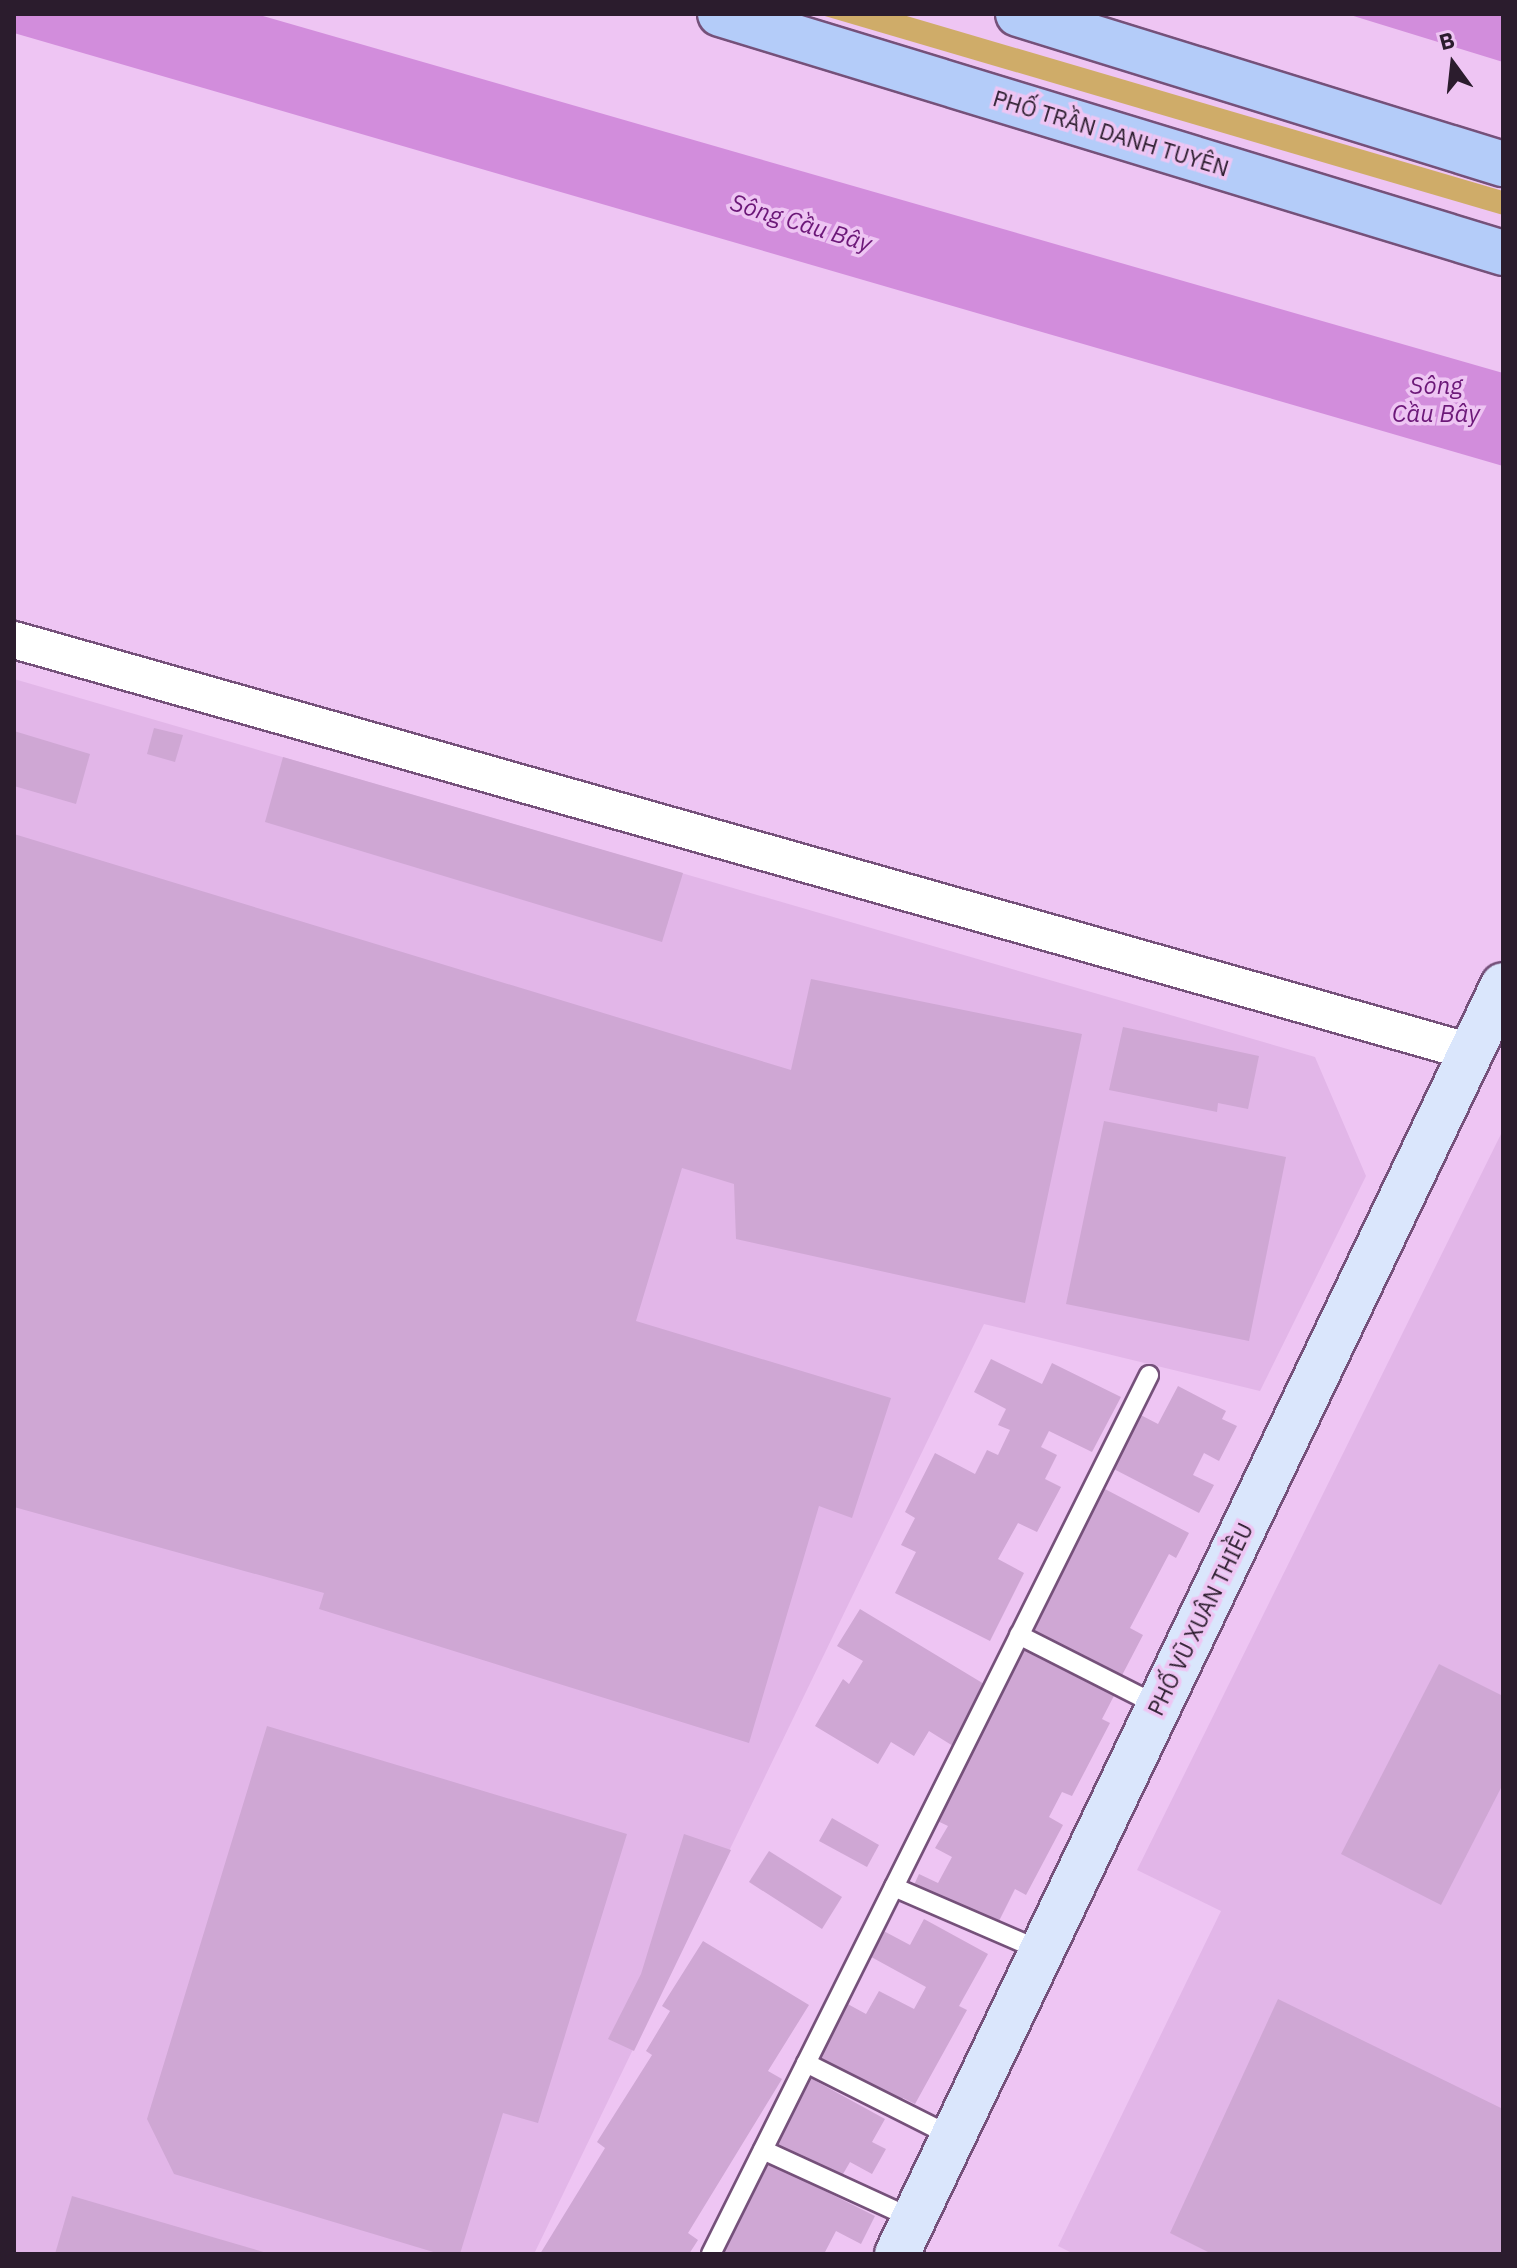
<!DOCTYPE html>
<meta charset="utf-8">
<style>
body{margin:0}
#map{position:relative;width:1517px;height:2268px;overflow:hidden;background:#eec5f3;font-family:"IBM Plex Sans",sans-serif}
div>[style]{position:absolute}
.built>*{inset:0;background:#e2b6e8}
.green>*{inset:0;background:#cfac69}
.water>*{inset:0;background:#d28ddc}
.building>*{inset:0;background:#cfa7d4}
.roads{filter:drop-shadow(2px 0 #75517a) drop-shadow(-2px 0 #75517a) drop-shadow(0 2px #75517a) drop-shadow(0 -2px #75517a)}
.service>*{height:18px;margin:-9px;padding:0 9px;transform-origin:9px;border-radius:9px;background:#fff}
.minor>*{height:36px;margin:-18px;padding:0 18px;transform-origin:18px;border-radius:18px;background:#fff}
.secondary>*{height:44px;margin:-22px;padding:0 22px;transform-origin:22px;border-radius:22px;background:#dae6fc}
.primary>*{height:44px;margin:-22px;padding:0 22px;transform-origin:22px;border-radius:22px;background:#b4ccf9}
span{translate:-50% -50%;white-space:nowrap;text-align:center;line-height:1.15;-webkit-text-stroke:7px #eec5f3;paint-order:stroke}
.street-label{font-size:22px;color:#2b1c2d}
.water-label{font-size:24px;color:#6c1878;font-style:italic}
.frame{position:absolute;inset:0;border:16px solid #2b1c2d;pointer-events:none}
.north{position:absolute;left:1413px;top:24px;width:80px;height:80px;-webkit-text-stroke:6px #eec5f3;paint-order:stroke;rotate:345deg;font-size:22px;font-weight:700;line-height:32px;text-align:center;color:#2b1c2d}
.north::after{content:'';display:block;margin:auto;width:28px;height:36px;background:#2b1c2d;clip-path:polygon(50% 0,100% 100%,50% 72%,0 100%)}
</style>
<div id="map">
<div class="built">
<i style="clip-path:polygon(14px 679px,1315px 1057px,1366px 1176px,1260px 1391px,984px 1324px,534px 2254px,14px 2254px)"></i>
<i style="clip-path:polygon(1503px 1130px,1503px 2254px,1074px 2254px,1058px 2246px,1221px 1911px,1137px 1870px)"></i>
</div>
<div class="green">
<i style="clip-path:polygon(818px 14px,900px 14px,1503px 191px,1503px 215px)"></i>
</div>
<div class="water">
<i style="clip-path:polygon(14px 14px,256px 14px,1503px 373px,1503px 466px,14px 33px)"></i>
<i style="clip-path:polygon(1347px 14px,1503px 14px,1503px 62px)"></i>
</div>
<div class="building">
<i style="clip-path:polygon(154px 728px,183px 735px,175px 762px,147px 754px)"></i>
<i style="clip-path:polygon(14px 731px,90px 754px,76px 804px,14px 786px)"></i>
<i style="clip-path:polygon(283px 757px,683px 873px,662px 942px,265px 822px)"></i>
<i style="clip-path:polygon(14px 834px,791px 1070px,811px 979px,1082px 1034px,1025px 1303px,736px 1239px,734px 1184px,682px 1168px,636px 1321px,891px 1398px,852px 1518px,819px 1506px,749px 1743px,319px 1609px,324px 1593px,14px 1507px)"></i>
<i style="clip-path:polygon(1123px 1027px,1259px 1056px,1248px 1109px,1218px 1103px,1217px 1112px,1109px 1090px)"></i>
<i style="clip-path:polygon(1104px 1121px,1286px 1157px,1249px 1341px,1066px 1304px)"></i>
<i style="clip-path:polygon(991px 1359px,1042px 1384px,1052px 1363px,1121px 1397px,1092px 1452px,1049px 1431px,1041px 1447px,1057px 1455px,1045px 1479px,1061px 1487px,1037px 1532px,1018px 1523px,998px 1559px,1024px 1573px,990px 1641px,895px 1593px,916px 1552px,901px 1545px,915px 1518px,905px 1512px,935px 1453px,975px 1474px,987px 1450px,998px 1455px,1010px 1430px,998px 1425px,1006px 1409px,974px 1392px)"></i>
<i style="clip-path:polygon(1178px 1386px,1226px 1411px,1222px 1419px,1237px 1426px,1219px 1461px,1204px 1453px,1193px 1475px,1214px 1485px,1199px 1513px,1106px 1465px,1133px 1411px,1158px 1424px)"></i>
<i style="clip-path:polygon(1103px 1488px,1189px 1533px,1176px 1558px,1169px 1554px,1130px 1628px,1143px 1635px,1118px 1683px,1022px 1633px)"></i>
<i style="clip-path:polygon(860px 1609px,989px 1687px,953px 1746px,929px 1731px,914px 1756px,891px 1742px,878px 1764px,815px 1726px,843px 1679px,849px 1684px,863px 1661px,837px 1646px)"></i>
<i style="clip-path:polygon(1021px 1640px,1117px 1690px,1102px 1719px,1110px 1723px,1072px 1796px,1062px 1792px,1049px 1817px,1063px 1825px,1026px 1895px,1015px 1889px,996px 1927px,914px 1885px,919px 1874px,938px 1883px,952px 1857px,935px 1848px,948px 1826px,929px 1817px)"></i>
<i style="clip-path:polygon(1439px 1664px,1503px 1696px,1503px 1784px,1441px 1905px,1341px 1854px)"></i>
<i style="clip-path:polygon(267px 1726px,627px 1834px,538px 2123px,503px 2113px,460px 2254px,440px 2254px,174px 2174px,147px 2119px)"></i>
<i style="clip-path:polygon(832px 1818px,879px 1845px,867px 1867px,819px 1841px)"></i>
<i style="clip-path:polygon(684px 1834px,731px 1850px,634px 2051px,608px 2039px,641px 1974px)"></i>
<i style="clip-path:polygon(769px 1851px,842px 1897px,822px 1929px,749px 1882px)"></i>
<i style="clip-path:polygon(924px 1919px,988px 1954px,959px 2006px,967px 2010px,915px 2104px,903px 2098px,898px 2107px,813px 2060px,844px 2002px,866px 2014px,879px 1991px,914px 2009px,926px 1987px,864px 1953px,878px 1928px,910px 1945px)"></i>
<i style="clip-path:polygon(703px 1941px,809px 2005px,768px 2071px,782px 2079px,688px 2233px,698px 2240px,689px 2254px,540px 2254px,605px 2148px,597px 2142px,652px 2055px,646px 2051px,670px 2011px,662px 2006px)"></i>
<i style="clip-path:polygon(1278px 1999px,1503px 2109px,1503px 2254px,1212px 2254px,1170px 2233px)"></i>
<i style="clip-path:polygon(803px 2074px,885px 2119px,872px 2142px,886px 2149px,872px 2174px,850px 2162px,839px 2181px,770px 2144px)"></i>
<i style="clip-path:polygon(763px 2160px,875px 2216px,861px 2244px,836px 2231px,824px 2254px,715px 2254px)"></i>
<i style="clip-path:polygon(72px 2196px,267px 2253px,267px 2254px,55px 2254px)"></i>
</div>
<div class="roads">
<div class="service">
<i style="left:1019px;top:1635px;width:157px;rotate:26.9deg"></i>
<i style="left:894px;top:1887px;width:161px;rotate:23.4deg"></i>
<i style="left:806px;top:2063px;width:165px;rotate:26.7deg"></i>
<i style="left:763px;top:2150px;width:166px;rotate:24.6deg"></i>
<i style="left:711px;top:2254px;width:982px;rotate:-63.51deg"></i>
</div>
<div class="minor">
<i style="left:14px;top:640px;width:1514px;rotate:15.79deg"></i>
</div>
<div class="secondary">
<i style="left:897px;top:2254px;width:1406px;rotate:-64.47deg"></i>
</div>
<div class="primary">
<i style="left:720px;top:14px;width:819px;rotate:16.97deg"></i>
<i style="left:1018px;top:14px;width:508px;rotate:17.19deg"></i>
</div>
</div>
<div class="street-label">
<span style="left:1111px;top:133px;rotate:17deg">PHỐ TRẦN DANH TUYÊN</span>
<span style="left:1200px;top:1619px;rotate:-64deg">PHỐ VŨ XUÂN THIỀU</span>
</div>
<div class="water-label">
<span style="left:801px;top:223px;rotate:17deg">Sông Cầu Bây</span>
<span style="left:1436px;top:400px">Sông<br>Cầu Bây</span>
</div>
<div class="frame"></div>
<div class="north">B</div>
</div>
